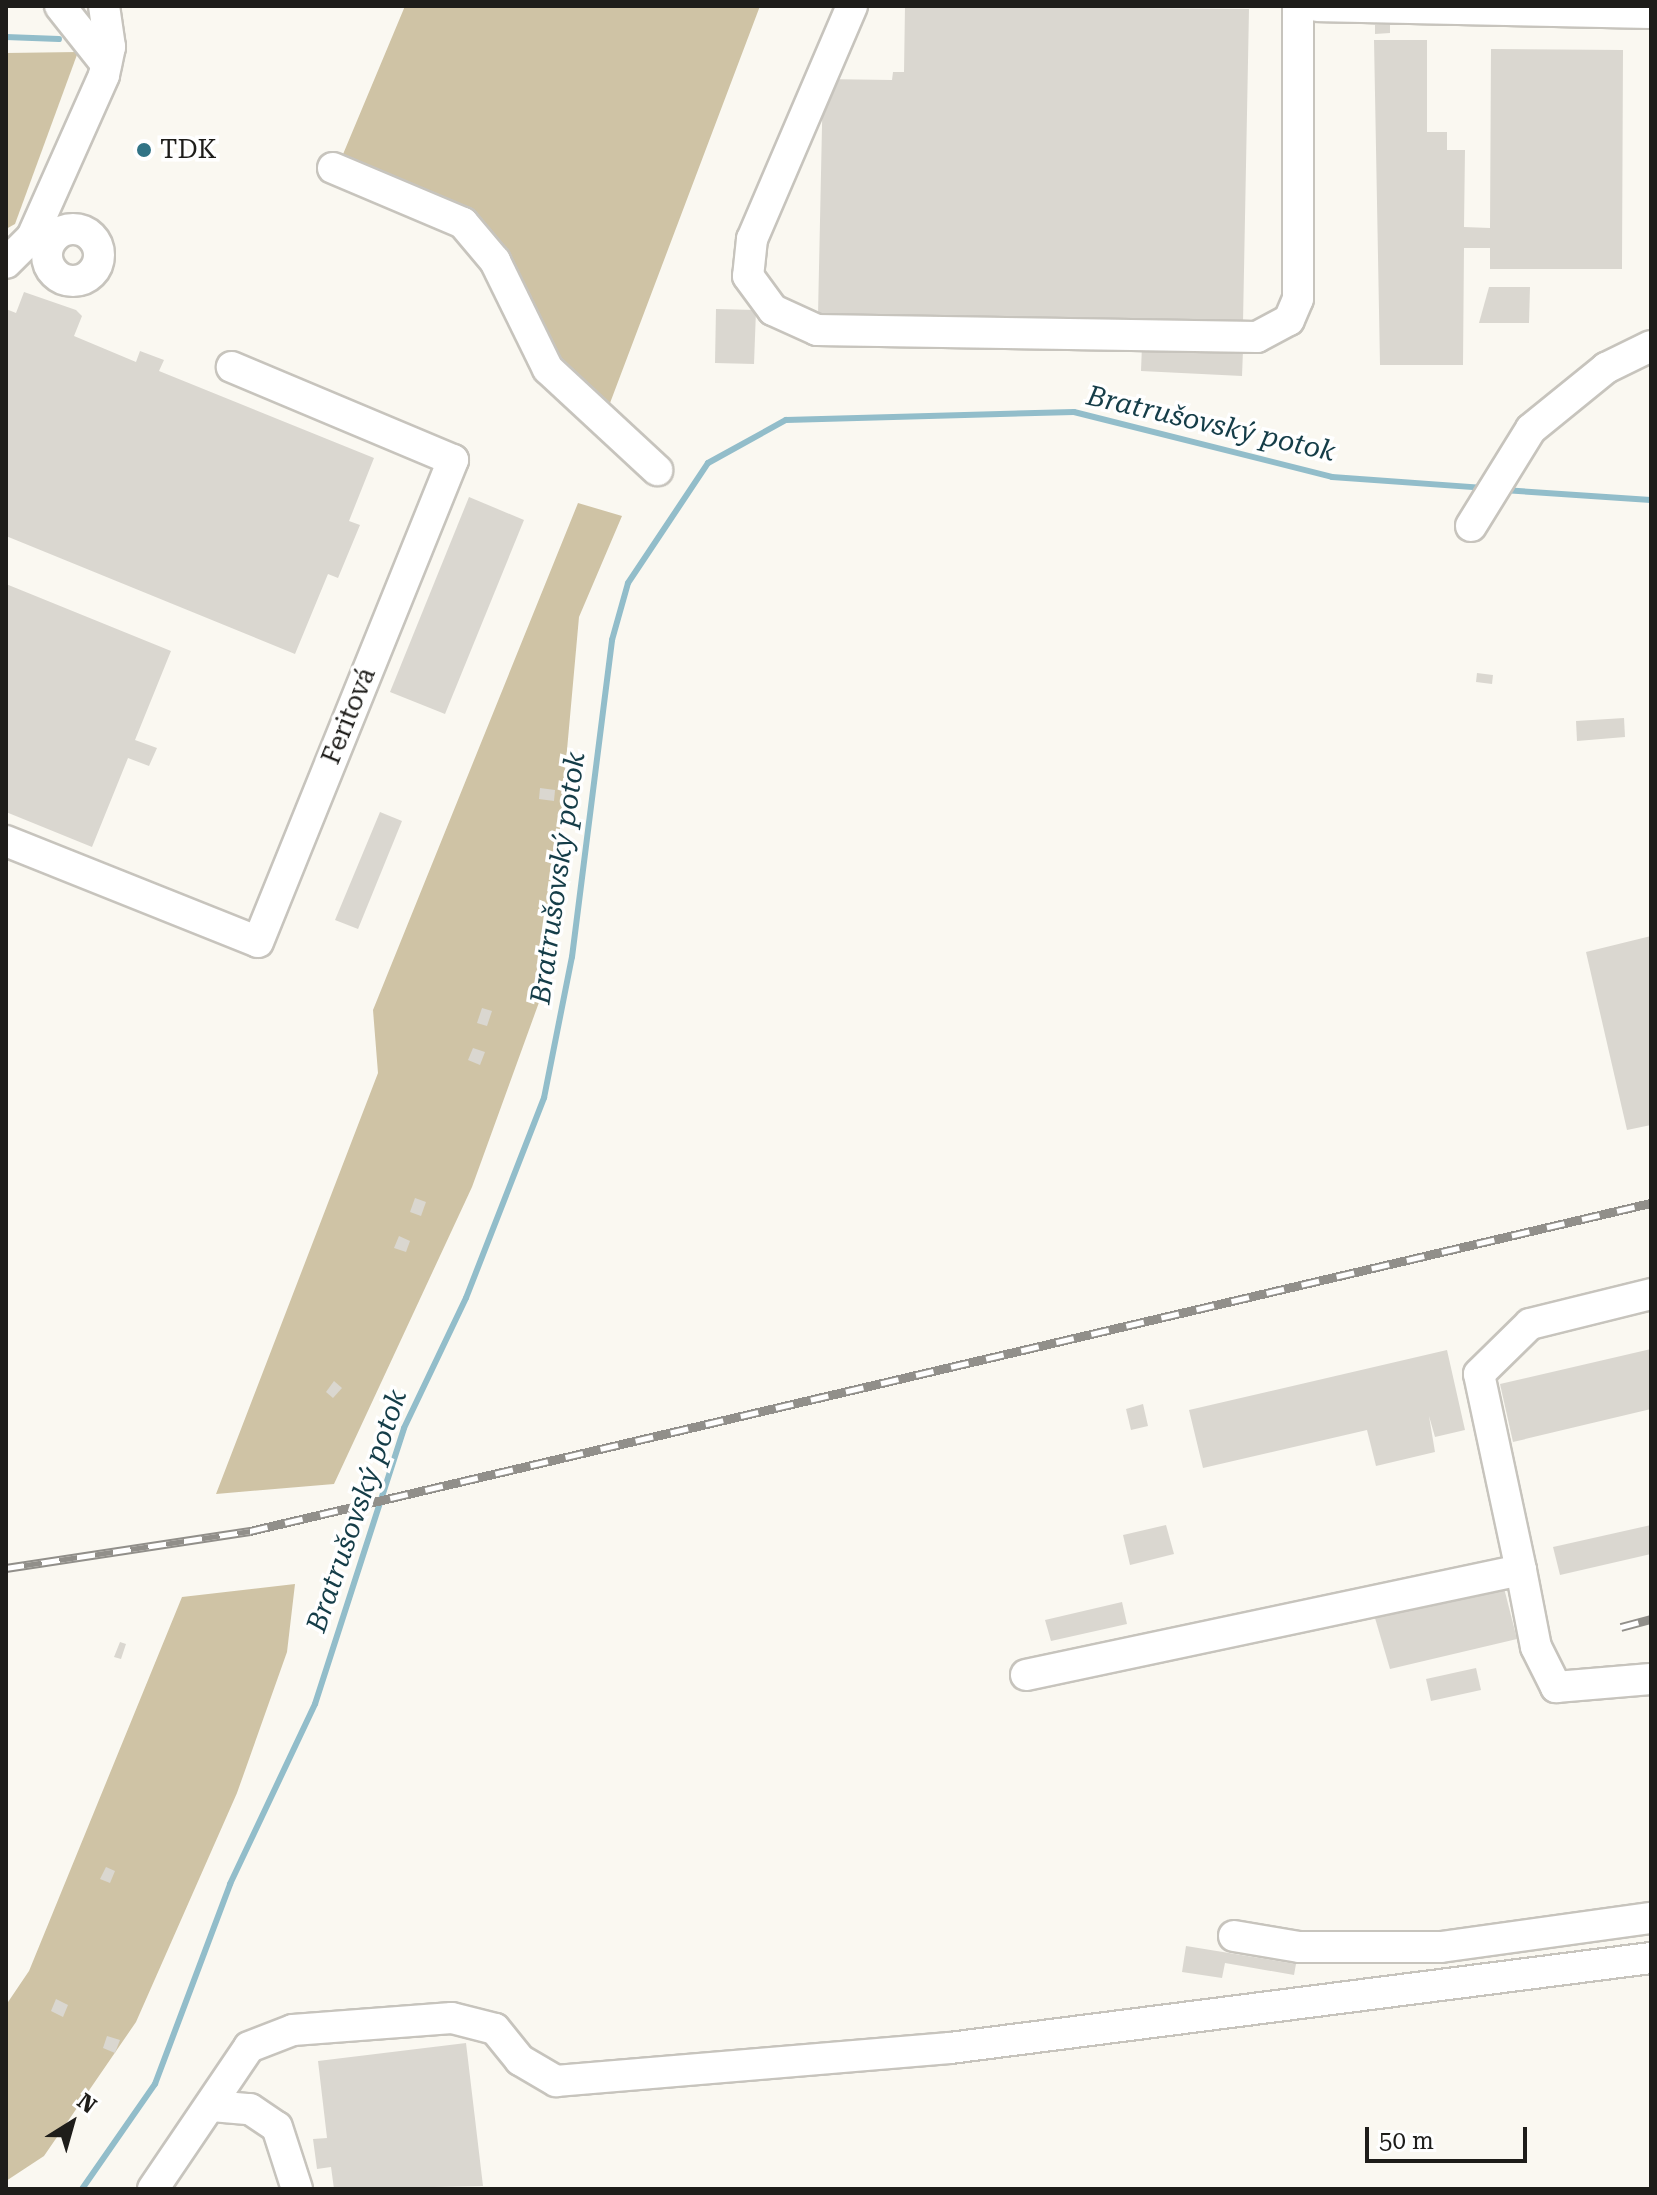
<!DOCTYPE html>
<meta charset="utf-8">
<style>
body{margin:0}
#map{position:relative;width:1657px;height:2195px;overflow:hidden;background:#faf8f1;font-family:"Roboto Serif",serif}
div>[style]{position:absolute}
.green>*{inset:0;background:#cfc3a5}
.stream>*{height:6px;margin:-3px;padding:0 3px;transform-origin:3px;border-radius:3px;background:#92bdca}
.building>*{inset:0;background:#dad7d0}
.roads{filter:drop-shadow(2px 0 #c7c4bd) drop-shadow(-2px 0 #c7c4bd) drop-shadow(0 2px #c7c4bd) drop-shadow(0 -2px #c7c4bd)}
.minor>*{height:30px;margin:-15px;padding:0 15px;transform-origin:15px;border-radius:15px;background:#fff}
.minor>.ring{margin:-15px;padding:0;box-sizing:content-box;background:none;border:30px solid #fff;border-radius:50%}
.rail>*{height:9px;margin-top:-4.5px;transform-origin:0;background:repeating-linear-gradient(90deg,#fff 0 18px,#918f8a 0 36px);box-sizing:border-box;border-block:2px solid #918f8a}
.dots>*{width:22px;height:22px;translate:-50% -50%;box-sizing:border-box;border:4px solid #fff;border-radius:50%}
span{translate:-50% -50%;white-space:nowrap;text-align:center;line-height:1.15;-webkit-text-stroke:7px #fff;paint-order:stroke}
.poi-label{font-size:26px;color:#1e1d1a}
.left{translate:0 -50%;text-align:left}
.street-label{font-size:26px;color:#1e1d1a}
.water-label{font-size:28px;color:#153d48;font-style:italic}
.frame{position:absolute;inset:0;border:8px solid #1e1d1a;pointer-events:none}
.north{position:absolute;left:32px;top:2083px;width:80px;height:80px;-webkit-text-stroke:6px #fff;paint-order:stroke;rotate:37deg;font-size:22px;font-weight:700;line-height:32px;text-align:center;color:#1e1d1a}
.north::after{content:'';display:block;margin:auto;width:28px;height:36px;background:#1e1d1a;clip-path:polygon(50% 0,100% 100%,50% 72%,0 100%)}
.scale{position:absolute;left:1365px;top:2127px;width:162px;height:36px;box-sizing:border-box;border:4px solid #1e1d1a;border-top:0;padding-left:10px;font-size:24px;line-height:28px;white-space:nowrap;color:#1e1d1a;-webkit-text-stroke:6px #fff;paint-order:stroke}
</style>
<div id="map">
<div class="green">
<i style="clip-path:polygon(405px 6px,760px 6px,607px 411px,556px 363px,491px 231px,465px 212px,341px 159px)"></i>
<i style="clip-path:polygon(78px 52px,15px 224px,6px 229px,6px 53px)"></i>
<i style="clip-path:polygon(578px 503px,622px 516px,579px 617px,546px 983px,472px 1187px,334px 1484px,216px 1494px,378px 1073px,373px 1010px)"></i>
<i style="clip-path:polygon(295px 1584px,287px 1652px,237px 1793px,136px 2022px,44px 2156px,6px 2181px,6px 2005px,29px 1971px,182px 1597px)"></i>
</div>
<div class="stream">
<i style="left:6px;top:37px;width:53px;rotate:2.2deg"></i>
<i style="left:1503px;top:490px;width:148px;rotate:3.9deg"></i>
<i style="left:82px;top:2189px;width:128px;rotate:-55.2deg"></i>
<i style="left:155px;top:2084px;width:214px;rotate:-69.4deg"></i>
<i style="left:230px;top:1884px;width:199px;rotate:-64.7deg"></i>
<i style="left:315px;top:1704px;width:290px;rotate:-72.1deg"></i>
<i style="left:404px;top:1428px;width:144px;rotate:-64.5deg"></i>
<i style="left:466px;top:1298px;width:215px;rotate:-68.7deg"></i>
<i style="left:544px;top:1098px;width:144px;rotate:-78.8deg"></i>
<i style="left:572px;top:957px;width:320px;rotate:-82.8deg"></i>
<i style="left:612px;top:640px;width:59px;rotate:-74.3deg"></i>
<i style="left:628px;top:583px;width:144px;rotate:-56.3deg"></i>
<i style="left:708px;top:463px;width:89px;rotate:-28.9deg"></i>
<i style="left:786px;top:420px;width:288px;rotate:-1.6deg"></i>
<i style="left:1074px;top:412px;width:266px;rotate:14.1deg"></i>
<i style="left:1332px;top:477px;width:152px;rotate:4.1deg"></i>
</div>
<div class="building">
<i style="clip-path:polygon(905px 6px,1249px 9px,1243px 323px,818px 315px,823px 79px,892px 80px,893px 72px,904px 72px)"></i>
<i style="clip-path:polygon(1375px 25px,1390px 25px,1390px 33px,1375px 34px)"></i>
<i style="clip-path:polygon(1374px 40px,1427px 40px,1427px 132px,1447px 132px,1447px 150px,1465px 150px,1464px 227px,1490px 228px,1491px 49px,1623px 50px,1622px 269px,1490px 269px,1490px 248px,1464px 248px,1463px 365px,1380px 365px)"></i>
<i style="clip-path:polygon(1489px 287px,1530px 287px,1529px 323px,1479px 323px)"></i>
<i style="clip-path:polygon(24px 292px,76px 310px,82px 316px,74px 336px,136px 362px,140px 351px,164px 360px,159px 371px,374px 458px,349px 521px,360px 525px,338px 578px,328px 574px,295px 654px,6px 536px,6px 309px,16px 313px)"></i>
<i style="clip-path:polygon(716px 309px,756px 310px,754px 364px,715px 363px)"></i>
<i style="clip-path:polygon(1142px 345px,1243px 350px,1242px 376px,1141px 371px)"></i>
<i style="clip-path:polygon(469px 497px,524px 520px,445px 714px,390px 692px)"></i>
<i style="clip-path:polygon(6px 584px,171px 651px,135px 740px,157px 748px,149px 766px,128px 758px,92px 847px,6px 812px)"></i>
<i style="clip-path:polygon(1477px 673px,1493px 675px,1492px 684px,1476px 682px)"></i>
<i style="clip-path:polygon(1624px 718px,1625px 737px,1577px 741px,1576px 721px)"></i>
<i style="clip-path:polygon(540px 788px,555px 790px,554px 801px,539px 799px)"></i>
<i style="clip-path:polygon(380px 812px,402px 821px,358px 929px,335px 920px)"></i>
<i style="clip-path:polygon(1651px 936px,1651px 1125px,1627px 1130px,1586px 952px)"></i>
<i style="clip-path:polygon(482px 1008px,492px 1011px,487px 1026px,477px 1023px)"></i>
<i style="clip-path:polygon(473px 1048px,485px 1052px,480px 1065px,468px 1060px)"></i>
<i style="clip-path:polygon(415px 1198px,426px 1202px,421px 1216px,410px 1212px)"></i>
<i style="clip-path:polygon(399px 1236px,410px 1241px,406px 1252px,394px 1248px)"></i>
<i style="clip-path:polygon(1651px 1349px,1651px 1409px,1513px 1442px,1500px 1384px)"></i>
<i style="clip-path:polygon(1447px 1350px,1465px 1430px,1435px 1437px,1429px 1416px,1435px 1452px,1376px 1466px,1367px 1430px,1203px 1468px,1189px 1410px)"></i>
<i style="clip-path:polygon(334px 1381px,342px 1388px,333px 1398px,326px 1392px)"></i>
<i style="clip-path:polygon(1143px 1404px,1148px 1426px,1131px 1430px,1126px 1409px)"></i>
<i style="clip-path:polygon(1166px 1525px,1174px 1554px,1130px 1565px,1123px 1535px)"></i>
<i style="clip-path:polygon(1651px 1525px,1651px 1554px,1560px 1575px,1553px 1547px)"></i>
<i style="clip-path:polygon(1504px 1588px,1517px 1639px,1390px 1669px,1375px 1618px)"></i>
<i style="clip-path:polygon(1122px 1602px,1127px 1624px,1051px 1641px,1045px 1620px)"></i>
<i style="clip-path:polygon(120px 1642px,126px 1644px,121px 1659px,114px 1657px)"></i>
<i style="clip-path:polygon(1476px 1668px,1481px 1690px,1431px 1701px,1426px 1679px)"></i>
<i style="clip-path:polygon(106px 1867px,115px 1871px,110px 1883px,100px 1879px)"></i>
<i style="clip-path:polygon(1186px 1946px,1296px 1964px,1294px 1975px,1225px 1963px,1222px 1978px,1182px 1972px)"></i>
<i style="clip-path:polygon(56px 1999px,68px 2005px,63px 2017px,51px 2011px)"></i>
<i style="clip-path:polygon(107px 2036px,120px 2040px,115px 2053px,103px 2048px)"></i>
<i style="clip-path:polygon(466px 2043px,483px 2186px,334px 2189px,331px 2167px,317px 2169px,313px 2139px,327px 2138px,318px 2061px)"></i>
</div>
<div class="roads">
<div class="minor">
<i style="left:60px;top:6px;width:74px;rotate:51.6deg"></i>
<i style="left:852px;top:6px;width:254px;rotate:113.2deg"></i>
<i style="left:752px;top:239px;width:37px;rotate:96deg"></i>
<i style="left:748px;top:276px;width:42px;rotate:53.7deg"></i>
<i style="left:773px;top:310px;width:48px;rotate:24.4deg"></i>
<i style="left:817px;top:330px;width:440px;rotate:0.9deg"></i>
<i style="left:1257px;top:337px;width:36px;rotate:-28deg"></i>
<i style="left:1289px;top:320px;width:23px;rotate:-67deg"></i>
<i style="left:1298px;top:299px;width:293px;rotate:-90deg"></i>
<i style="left:1317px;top:6px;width:334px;rotate:1.2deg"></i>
<i style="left:333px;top:168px;width:141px;rotate:22.9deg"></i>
<i style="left:463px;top:223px;width:50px;rotate:49.9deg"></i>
<i style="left:495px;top:261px;width:120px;rotate:63.9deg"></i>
<i style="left:548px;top:369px;width:149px;rotate:42.8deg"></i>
<i class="ring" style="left:47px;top:229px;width:22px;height:22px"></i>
<i style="left:6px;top:263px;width:37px;rotate:-45deg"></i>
<i style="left:32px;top:237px;width:177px;rotate:-66deg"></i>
<i style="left:104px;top:75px;width:29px;rotate:-78deg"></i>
<i style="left:110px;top:47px;width:41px;rotate:-98.3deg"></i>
<i style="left:1471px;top:526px;width:114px;rotate:-58.3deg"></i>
<i style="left:1531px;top:429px;width:97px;rotate:-39.1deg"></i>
<i style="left:1606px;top:368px;width:50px;rotate:-26.1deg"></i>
<i style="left:6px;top:841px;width:271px;rotate:21.8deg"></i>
<i style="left:258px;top:942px;width:520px;rotate:-67.97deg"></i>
<i style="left:453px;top:460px;width:240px;rotate:-157.2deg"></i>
<i style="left:1521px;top:1570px;width:78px;rotate:79deg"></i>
<i style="left:1536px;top:1647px;width:45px;rotate:63.4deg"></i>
<i style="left:1556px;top:1687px;width:95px;rotate:-4.8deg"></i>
<i style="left:1026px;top:1675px;width:506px;rotate:-11.98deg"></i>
<i style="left:1521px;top:1570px;width:200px;rotate:-102.1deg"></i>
<i style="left:1479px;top:1374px;width:71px;rotate:-44.4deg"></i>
<i style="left:1530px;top:1324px;width:125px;rotate:-13.9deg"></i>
<i style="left:1234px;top:1936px;width:66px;rotate:9.6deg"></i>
<i style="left:1299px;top:1947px;width:142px"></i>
<i style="left:1441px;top:1947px;width:212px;rotate:-7.9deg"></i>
<i style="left:212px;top:2106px;width:38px;rotate:5deg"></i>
<i style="left:250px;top:2109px;width:32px;rotate:34deg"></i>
<i style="left:277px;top:2127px;width:65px;rotate:72.1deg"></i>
<i style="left:153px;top:2189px;width:171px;rotate:-55.9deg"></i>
<i style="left:249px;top:2047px;width:47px;rotate:-21.1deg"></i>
<i style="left:293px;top:2030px;width:159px;rotate:-4.3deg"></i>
<i style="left:452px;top:2018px;width:44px;rotate:14.3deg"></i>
<i style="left:495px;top:2029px;width:40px;rotate:51deg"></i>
<i style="left:520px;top:2060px;width:42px;rotate:30.3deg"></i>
<i style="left:556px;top:2081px;width:395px;rotate:-4.8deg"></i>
<i style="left:950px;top:2048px;width:707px;rotate:-7.32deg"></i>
</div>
</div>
<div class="rail">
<i style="left:6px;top:1568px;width:247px;rotate:-8.6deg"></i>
<i style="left:250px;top:1531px;width:1439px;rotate:-13.18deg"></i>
<i style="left:1621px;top:1627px;width:31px;rotate:-15deg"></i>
</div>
<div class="dots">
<i style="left:144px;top:150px;background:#317385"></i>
</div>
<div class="poi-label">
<span class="left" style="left:160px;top:150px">TDK</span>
</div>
<div class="street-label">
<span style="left:349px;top:716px;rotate:-68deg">Feritová</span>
</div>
<div class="water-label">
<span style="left:1211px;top:424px;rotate:13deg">Bratrušovský potok</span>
<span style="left:558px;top:878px;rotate:-82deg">Bratrušovský potok</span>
<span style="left:357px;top:1511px;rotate:-71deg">Bratrušovský potok</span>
</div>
<div class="frame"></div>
<div class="north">N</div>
<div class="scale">50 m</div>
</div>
